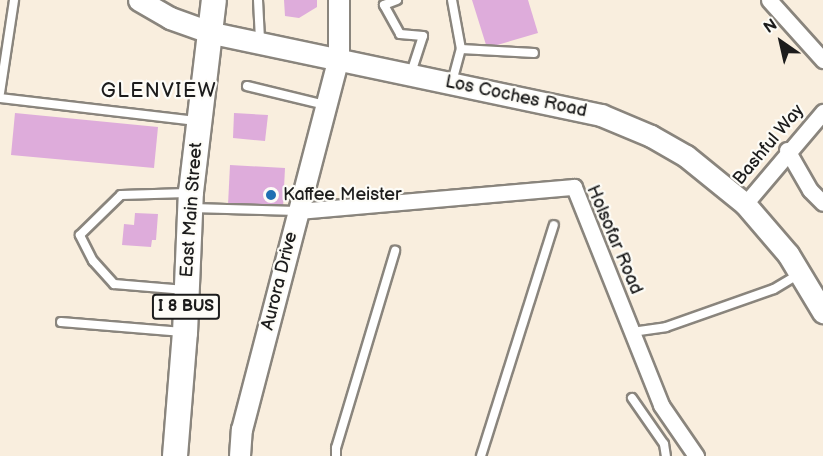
<!DOCTYPE html>
<style>
body{margin:0}
#map{position:relative;width:823px;height:456px;overflow:hidden;background:#f9eede;font-family:"Balsamiq Sans",sans-serif}
div>[style]{position:absolute}
.building>*{inset:0;background:#deacdb}
.roads{filter:drop-shadow(2px 0 #8a857d) drop-shadow(-2px 0 #8a857d) drop-shadow(0 2px #8a857d) drop-shadow(0 -2px #8a857d)}
.service>*{height:8px;margin:-4px;padding:0 4px;transform-origin:4px;border-radius:4px;background:#fff}
.minor>*{height:15px;margin:-7.5px;padding:0 7.5px;transform-origin:7.5px;border-radius:7.5px;background:#fff}
.tertiary>*{height:20px;margin:-10px;padding:0 10px;transform-origin:10px;border-radius:10px;background:#fff}
.secondary>*{height:21px;margin:-10.5px;padding:0 10.5px;transform-origin:10.5px;border-radius:10.5px;background:#fff}
.primary>*{height:24px;margin:-12px;padding:0 12px;transform-origin:12px;border-radius:12px;background:#fff}
.dots>*{width:16px;height:16px;translate:-50% -50%;box-sizing:border-box;border:3px solid #fdfcf7;border-radius:50%}
span{translate:-50% -50%;white-space:nowrap;text-align:center;line-height:1.15;-webkit-text-stroke:4.5px #fdfcf7;paint-order:stroke}
.shield-label span{padding:2px 4px;background:#fdfcf7;border:2px solid;border-radius:4px;-webkit-text-stroke-width:0}
.shield-label{font-size:16px;color:#1c1c1c;font-weight:700}
.street-label{font-size:18px;color:#1c1c1c}
.poi-label{font-size:18px;color:#1c1c1c}
.left{translate:0 -50%;text-align:left}
.neighbourhood-label{font-size:20px;color:#1c1c1c;letter-spacing:1.5px}
.north{position:absolute;left:751px;top:12px;width:60px;height:60px;-webkit-text-stroke:4px #fdfcf7;paint-order:stroke;rotate:326deg;font-size:16px;font-weight:700;line-height:24px;text-align:center;color:#1c1c1c}
.north::after{content:'';display:block;margin:auto;width:21px;height:27px;background:#1c1c1c;clip-path:polygon(50% 0,100% 100%,50% 72%,0 100%)}
</style>
<div id="map">
<div class="building">
<i style="clip-path:polygon(284px 0,317px 0,317px 7px,299px 18px,285px 16px)"></i>
<i style="clip-path:polygon(472px 0,528px 0,538px 33px,487px 48px)"></i>
<i style="clip-path:polygon(15px 113px,158px 127px,154px 168px,11px 155px)"></i>
<i style="clip-path:polygon(234px 113px,268px 115px,265px 141px,233px 138px)"></i>
<i style="clip-path:polygon(230px 165px,285px 168px,283px 208px,228px 205px)"></i>
<i style="clip-path:polygon(135px 213px,158px 214px,156px 240px,152px 240px,151px 247px,122px 245px,124px 224px,134px 225px)"></i>
</div>
<div class="roads">
<div class="service">
<i style="left:258px;top:0;width:40px;rotate:87.1deg"></i>
<i style="left:397px;top:0;width:14px;rotate:159deg"></i>
<i style="left:384px;top:5px;width:33px;rotate:61deg"></i>
<i style="left:400px;top:34px;width:23px;rotate:5deg"></i>
<i style="left:423px;top:36px;width:40px;rotate:108deg"></i>
<i style="left:452px;top:0;width:50px;rotate:79.6deg"></i>
<i style="left:452px;top:82px;width:34px;rotate:-75deg"></i>
<i style="left:461px;top:49px;width:73px;rotate:3.1deg"></i>
<i style="left:247px;top:86px;width:80px;rotate:13.7deg"></i>
<i style="left:0;top:93px;width:94px;rotate:-81.4deg"></i>
<i style="left:0;top:98px;width:198px;rotate:6.7deg"></i>
<i style="left:192px;top:208px;width:105px;rotate:1.6deg"></i>
<i style="left:185px;top:290px;width:71px;rotate:-175.2deg"></i>
<i style="left:114px;top:284px;width:31px;rotate:-132deg"></i>
<i style="left:93px;top:261px;width:29px;rotate:-117deg"></i>
<i style="left:80px;top:235px;width:57px;rotate:-44.3deg"></i>
<i style="left:121px;top:195px;width:66px;rotate:-1.7deg"></i>
<i style="left:61px;top:322px;width:122px;rotate:4.7deg"></i>
<i style="left:632px;top:332px;width:34px;rotate:-8deg"></i>
<i style="left:666px;top:327px;width:114px;rotate:-19.4deg"></i>
<i style="left:774px;top:289px;width:29px;rotate:-31deg"></i>
<i style="left:632px;top:398px;width:56px;rotate:55.2deg"></i>
<i style="left:664px;top:444px;width:12px;rotate:81deg"></i>
<i style="left:336px;top:456px;width:8px;rotate:-90deg"></i>
<i style="left:336px;top:448px;width:206px;rotate:-73.3deg"></i>
<i style="left:481px;top:456px;width:242px;rotate:-72.5deg"></i>
</div>
<div class="minor">
<i style="left:769px;top:0;width:81px;rotate:48deg"></i>
<i style="left:787px;top:150px;width:46px;rotate:60.1deg"></i>
<i style="left:810px;top:190px;width:18px;rotate:45deg"></i>
<i style="left:745px;top:204px;width:121px;rotate:-49.7deg"></i>
<i style="left:298px;top:211px;width:277px;rotate:-5deg"></i>
<i style="left:574px;top:187px;width:235px;rotate:68.2deg"></i>
<i style="left:661px;top:405px;width:62px;rotate:55.5deg"></i>
</div>
<div class="tertiary">
<i style="left:240px;top:456px;width:26px;rotate:-86deg"></i>
<i style="left:242px;top:430px;width:384px;rotate:-75.4deg"></i>
<i style="left:339px;top:58px;width:58px;rotate:-90deg"></i>
</div>
<div class="secondary">
<i style="left:139px;top:0;width:36px;rotate:30deg"></i>
<i style="left:170px;top:18px;width:45px;rotate:19.7deg"></i>
<i style="left:212px;top:33px;width:398px;rotate:11.9deg"></i>
<i style="left:601px;top:115px;width:54px;rotate:22.8deg"></i>
<i style="left:651px;top:136px;width:40px;rotate:29.7deg"></i>
<i style="left:686px;top:156px;width:76px;rotate:39.1deg"></i>
<i style="left:745px;top:204px;width:66px;rotate:49.3deg"></i>
<i style="left:788px;top:254px;width:68px;rotate:58.9deg"></i>
</div>
<div class="primary">
<i style="left:175px;top:456px;width:123px;rotate:-85.4deg"></i>
<i style="left:185px;top:333px;width:141px;rotate:-87.6deg"></i>
<i style="left:191px;top:192px;width:193px;rotate:-83.2deg"></i>
</div>
</div>
<div class="dots">
<i style="left:271px;top:195px;background:#1f6fb2"></i>
</div>
<div class="shield-label">
<span style="left:186px;top:307px">I 8 BUS</span>
</div>
<div class="street-label">
<span style="left:516px;top:97px;rotate:12deg">Los Coches Road</span>
<span style="left:769px;top:145px;rotate:-50deg">Bashful Way</span>
<span style="left:192px;top:210px;rotate:-86deg">East Main Street</span>
<span style="left:614px;top:240px;rotate:67deg">Holsofar Road</span>
<span style="left:280px;top:281px;rotate:-76deg">Aurora Drive</span>
</div>
<div class="poi-label">
<span class="left" style="left:283px;top:195px">Kaffee Meister</span>
</div>
<div class="neighbourhood-label">
<span style="left:159px;top:91px">GLENVIEW</span>
</div>
<div class="north">N</div>
</div>
